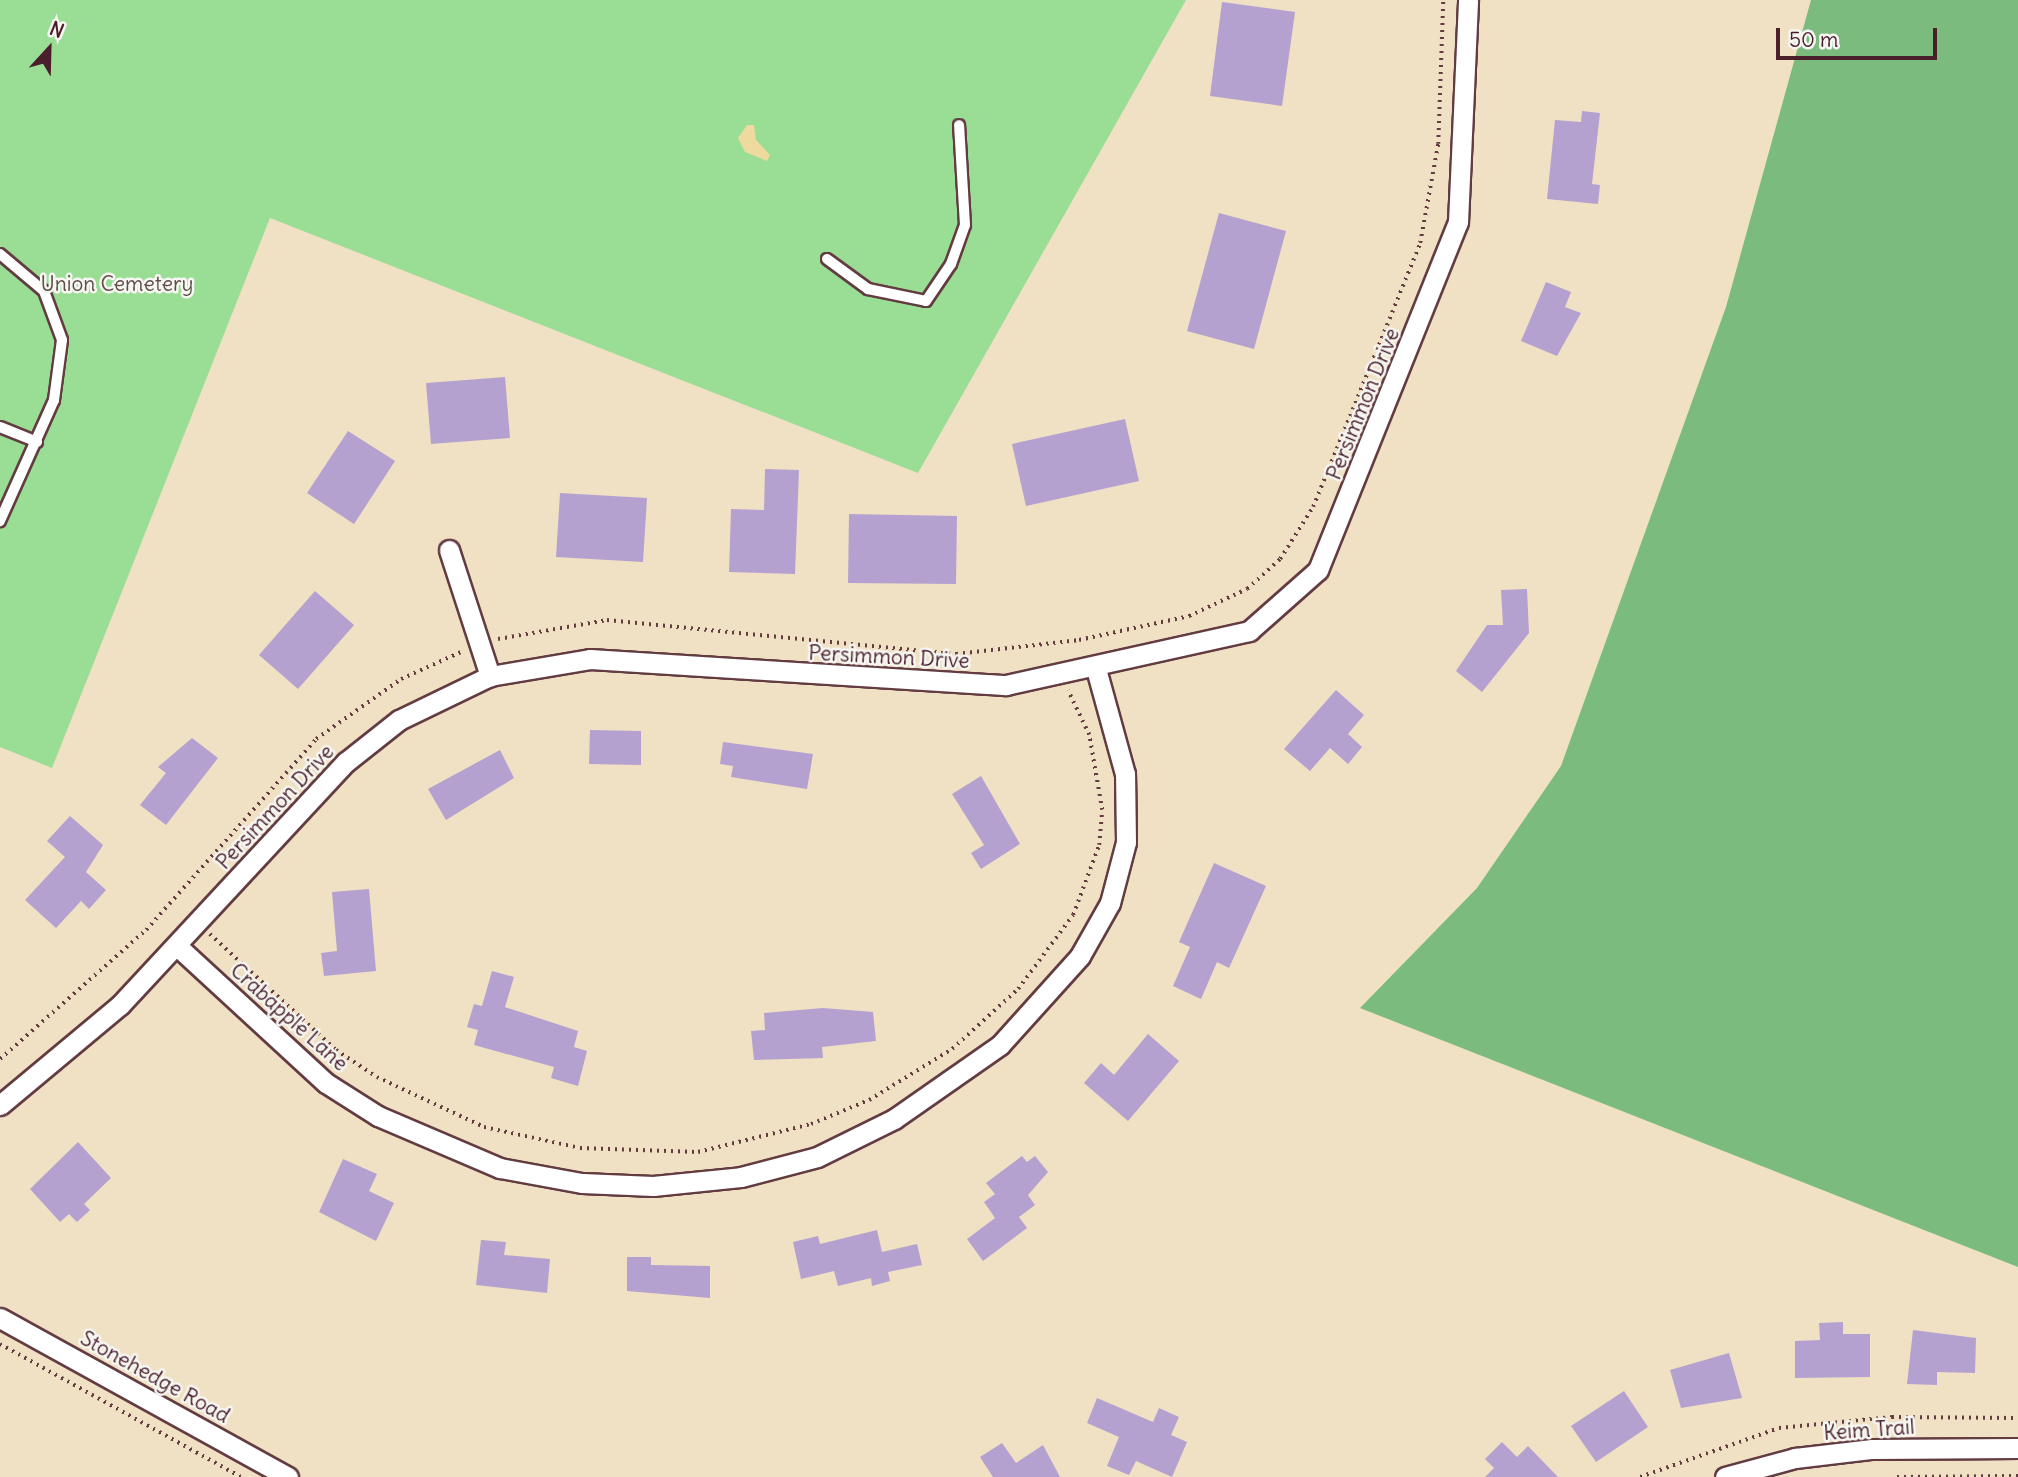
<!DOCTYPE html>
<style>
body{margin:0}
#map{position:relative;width:2018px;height:1477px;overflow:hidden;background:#f0e0c4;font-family:Delius,sans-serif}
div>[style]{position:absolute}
.green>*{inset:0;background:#9add95}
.forest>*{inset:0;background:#7bbc7e}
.sand>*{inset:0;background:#eeda9e}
.building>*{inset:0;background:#b5a1cf}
.path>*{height:3.5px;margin-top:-1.75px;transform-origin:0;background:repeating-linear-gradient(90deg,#633c42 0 2px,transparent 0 7px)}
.roads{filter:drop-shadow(2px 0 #633c42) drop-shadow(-2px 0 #633c42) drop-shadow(0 2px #633c42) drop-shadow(0 -2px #633c42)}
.service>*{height:10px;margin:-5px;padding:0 5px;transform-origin:5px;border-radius:5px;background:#fff}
.minor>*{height:19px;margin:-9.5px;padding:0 9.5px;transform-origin:9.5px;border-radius:9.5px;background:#fff}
span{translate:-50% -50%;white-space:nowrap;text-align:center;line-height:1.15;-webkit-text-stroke:5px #f6f6f2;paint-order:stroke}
.park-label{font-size:21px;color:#5e4e46}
.street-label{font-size:21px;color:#4a1f2b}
.north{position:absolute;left:14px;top:14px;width:70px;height:70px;-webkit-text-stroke:5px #f6f6f2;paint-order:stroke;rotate:22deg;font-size:19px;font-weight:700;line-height:28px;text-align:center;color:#4a1f2b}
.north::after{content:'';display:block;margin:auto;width:24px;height:32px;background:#4a1f2b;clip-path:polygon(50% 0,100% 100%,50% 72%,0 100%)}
.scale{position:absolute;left:1776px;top:28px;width:161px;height:32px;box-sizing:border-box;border:4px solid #4a1f2b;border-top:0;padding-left:9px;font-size:21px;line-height:24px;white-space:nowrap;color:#4a1f2b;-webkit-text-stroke:5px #f6f6f2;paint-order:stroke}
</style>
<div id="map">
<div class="green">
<i style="clip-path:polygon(0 0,1186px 0,918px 473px,270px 218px,52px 768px,0 747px)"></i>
</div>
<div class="forest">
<i style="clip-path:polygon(1811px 0,2018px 0,2018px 1267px,1360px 1008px,1477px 888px,1561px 766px,1726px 307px)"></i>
</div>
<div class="sand">
<i style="clip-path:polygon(747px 125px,754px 125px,756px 140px,770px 155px,767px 161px,745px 152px,738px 138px)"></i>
</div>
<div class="building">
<i style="clip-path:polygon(1222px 2px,1295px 12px,1282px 106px,1210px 96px)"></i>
<i style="clip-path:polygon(1582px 111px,1600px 113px,1592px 184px,1600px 185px,1598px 204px,1547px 199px,1555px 120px,1581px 122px)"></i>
<i style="clip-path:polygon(1219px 213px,1286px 231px,1254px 349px,1187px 331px)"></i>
<i style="clip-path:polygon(1546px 282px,1571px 292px,1565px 307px,1581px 313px,1557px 356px,1521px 341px)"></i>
<i style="clip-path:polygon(505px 377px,510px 438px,431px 444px,426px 383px)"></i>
<i style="clip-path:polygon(1125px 419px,1139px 481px,1026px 506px,1012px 444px)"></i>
<i style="clip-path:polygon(348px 431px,395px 461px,354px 524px,307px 493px)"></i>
<i style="clip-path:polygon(765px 469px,799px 470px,795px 574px,729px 572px,731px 509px,764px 510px)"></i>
<i style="clip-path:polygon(560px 493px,647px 498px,643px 562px,556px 557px)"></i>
<i style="clip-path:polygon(849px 514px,957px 516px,956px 584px,848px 583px)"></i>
<i style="clip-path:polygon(1527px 589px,1529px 633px,1482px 692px,1456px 671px,1487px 625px,1503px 625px,1501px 590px)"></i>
<i style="clip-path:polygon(315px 591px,354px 625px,298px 689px,259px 655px)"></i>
<i style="clip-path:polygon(1336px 690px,1364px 715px,1348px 734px,1362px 747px,1348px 764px,1330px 748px,1310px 771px,1284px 749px)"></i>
<i style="clip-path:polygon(590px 730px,641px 731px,641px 765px,589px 764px)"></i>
<i style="clip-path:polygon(192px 738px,218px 758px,166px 825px,140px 805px,166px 773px,158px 767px)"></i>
<i style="clip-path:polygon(723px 742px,813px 754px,807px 789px,731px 777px,733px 766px,720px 764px)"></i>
<i style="clip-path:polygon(500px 750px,514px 778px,446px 820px,428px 789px)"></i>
<i style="clip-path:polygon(981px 776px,1020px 844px,981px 869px,971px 853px,984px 845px,952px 794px)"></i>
<i style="clip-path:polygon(70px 816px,103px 845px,86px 872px,106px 890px,89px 909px,81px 901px,56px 928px,25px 900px,65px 857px,47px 841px)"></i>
<i style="clip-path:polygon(1214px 863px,1266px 886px,1229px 968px,1217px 962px,1201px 999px,1173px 986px,1190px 947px,1179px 942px)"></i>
<i style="clip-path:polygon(369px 889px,376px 971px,324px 976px,321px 953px,337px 951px,332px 892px)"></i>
<i style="clip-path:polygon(492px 971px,514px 977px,505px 1007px,578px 1031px,574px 1047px,587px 1051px,578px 1086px,551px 1078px,554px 1067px,474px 1045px,478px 1030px,467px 1027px,474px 1004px,482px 1006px)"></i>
<i style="clip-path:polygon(823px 1008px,873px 1012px,876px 1041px,822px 1047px,823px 1058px,754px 1060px,751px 1031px,765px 1030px,764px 1013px)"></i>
<i style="clip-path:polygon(1148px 1034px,1179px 1061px,1128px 1121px,1084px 1083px,1101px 1063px,1114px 1075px)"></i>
<i style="clip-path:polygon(78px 1142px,111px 1178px,84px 1204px,90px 1210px,77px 1222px,69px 1214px,60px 1222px,30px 1189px)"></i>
<i style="clip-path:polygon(1022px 1156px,1027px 1162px,1035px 1156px,1048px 1172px,1028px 1195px,1035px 1205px,1019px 1217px,1027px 1228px,983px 1261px,967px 1239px,995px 1218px,984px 1202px,995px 1194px,986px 1183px)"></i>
<i style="clip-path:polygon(343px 1159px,377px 1174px,369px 1191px,394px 1203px,376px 1241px,319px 1212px)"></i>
<i style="clip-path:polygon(877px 1230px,882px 1252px,917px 1244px,922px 1265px,888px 1272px,890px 1281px,872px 1286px,871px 1278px,838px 1286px,834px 1271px,801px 1279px,793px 1242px,818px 1236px,820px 1244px)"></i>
<i style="clip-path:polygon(481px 1240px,506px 1242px,504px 1255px,550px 1259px,547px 1293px,476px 1285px)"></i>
<i style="clip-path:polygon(627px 1257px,651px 1257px,651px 1265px,710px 1266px,710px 1298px,627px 1291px)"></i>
<i style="clip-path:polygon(1843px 1322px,1843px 1334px,1870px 1334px,1870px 1377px,1795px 1378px,1795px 1341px,1820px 1340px,1819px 1323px)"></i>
<i style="clip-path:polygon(1913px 1330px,1976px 1338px,1975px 1373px,1937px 1372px,1937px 1385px,1907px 1384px)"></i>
<i style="clip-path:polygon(1729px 1353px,1742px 1398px,1681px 1408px,1670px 1370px)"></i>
<i style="clip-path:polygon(1624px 1391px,1648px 1427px,1596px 1462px,1571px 1426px)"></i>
<i style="clip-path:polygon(1097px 1398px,1153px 1422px,1159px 1408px,1179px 1417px,1171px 1435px,1187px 1442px,1172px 1477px,1136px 1461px,1129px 1475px,1107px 1466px,1119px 1437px,1087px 1423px)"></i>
<i style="clip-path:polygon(1502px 1442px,1517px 1457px,1528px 1446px,1558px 1477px,1485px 1477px,1494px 1468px,1485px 1459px)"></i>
<i style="clip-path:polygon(1002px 1443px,1016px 1463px,1043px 1445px,1060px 1477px,993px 1477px,980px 1457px)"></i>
</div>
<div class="path">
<i style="left:498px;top:639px;width:111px;rotate:-9.9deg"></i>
<i style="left:607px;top:620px;width:351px;rotate:5.6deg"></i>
<i style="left:956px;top:654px;width:124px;rotate:-6.5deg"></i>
<i style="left:1079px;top:640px;width:113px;rotate:-12.3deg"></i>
<i style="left:1189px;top:616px;width:64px;rotate:-25deg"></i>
<i style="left:1247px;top:589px;width:45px;rotate:-42.3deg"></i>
<i style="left:1280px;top:559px;width:62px;rotate:-57.6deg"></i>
<i style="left:1313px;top:507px;width:285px;rotate:-67.9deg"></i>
<i style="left:1420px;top:243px;width:101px;rotate:-79.7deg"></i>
<i style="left:1438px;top:144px;width:144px;rotate:-88deg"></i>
<i style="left:210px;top:934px;width:171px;rotate:42.6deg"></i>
<i style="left:336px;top:1050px;width:49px;rotate:33.4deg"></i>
<i style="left:377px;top:1077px;width:118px;rotate:25deg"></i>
<i style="left:484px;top:1127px;width:98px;rotate:12.3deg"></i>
<i style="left:580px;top:1148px;width:118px;rotate:1.9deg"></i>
<i style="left:698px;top:1152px;width:116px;rotate:-13.9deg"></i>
<i style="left:811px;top:1124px;width:63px;rotate:-22.5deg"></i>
<i style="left:869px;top:1100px;width:97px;rotate:-31.6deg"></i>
<i style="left:952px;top:1049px;width:89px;rotate:-42.3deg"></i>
<i style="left:1018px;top:989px;width:92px;rotate:-53.4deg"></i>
<i style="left:1073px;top:915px;width:75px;rotate:-69.6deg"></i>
<i style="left:1099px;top:845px;width:35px;rotate:-85deg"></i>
<i style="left:1102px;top:810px;width:76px;rotate:-99.8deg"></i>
<i style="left:1089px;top:735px;width:49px;rotate:-115.5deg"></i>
<i style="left:0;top:1059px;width:195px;rotate:-41.5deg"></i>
<i style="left:146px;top:930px;width:256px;rotate:-48.3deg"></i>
<i style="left:316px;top:739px;width:104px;rotate:-35.2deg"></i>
<i style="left:401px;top:679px;width:66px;rotate:-24.2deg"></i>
<i style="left:0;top:1344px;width:275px;rotate:28.9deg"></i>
<i style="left:1640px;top:1477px;width:147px;rotate:-19.4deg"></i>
<i style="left:1779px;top:1428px;width:114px;rotate:-5.6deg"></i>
<i style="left:1892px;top:1417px;width:126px;rotate:0.5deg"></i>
<i style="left:1897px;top:1477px;width:121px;rotate:-0.5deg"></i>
</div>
<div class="roads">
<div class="service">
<i style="left:0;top:254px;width:57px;rotate:40.1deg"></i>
<i style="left:44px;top:291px;width:52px;rotate:69.8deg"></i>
<i style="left:62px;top:340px;width:61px;rotate:97.6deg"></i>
<i style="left:54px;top:400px;width:133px;rotate:114.1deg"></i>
<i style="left:827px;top:259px;width:51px;rotate:36.2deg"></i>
<i style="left:868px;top:289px;width:59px;rotate:11.7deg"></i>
<i style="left:926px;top:301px;width:45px;rotate:-56deg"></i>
<i style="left:951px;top:264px;width:41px;rotate:-70.3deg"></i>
<i style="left:965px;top:225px;width:100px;rotate:-93.4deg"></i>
<i style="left:0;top:427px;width:40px;rotate:22deg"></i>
</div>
<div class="minor">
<i style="left:449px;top:550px;width:133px;rotate:72deg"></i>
<i style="left:177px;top:946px;width:202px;rotate:42.6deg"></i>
<i style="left:326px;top:1083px;width:62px;rotate:32.4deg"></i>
<i style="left:378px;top:1116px;width:133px;rotate:23.1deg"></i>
<i style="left:500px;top:1168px;width:83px;rotate:10.4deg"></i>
<i style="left:582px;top:1183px;width:71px;rotate:2.4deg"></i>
<i style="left:653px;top:1186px;width:88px;rotate:-5.8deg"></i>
<i style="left:741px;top:1177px;width:79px;rotate:-14.7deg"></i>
<i style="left:817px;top:1157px;width:86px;rotate:-26.3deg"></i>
<i style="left:894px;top:1119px;width:129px;rotate:-34.9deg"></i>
<i style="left:1000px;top:1045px;width:120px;rotate:-48deg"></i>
<i style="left:1080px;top:956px;width:61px;rotate:-60.5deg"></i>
<i style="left:1110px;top:903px;width:63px;rotate:-75.3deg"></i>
<i style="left:1126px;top:842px;width:68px;rotate:-90.8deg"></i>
<i style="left:1125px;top:774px;width:109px;rotate:-105.4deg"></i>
<i style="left:0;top:1105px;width:156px;rotate:-39.8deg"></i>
<i style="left:120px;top:1005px;width:332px;rotate:-47.1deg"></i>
<i style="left:346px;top:762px;width:68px;rotate:-38.4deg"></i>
<i style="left:399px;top:720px;width:101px;rotate:-25.8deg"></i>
<i style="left:490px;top:676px;width:101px;rotate:-9.6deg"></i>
<i style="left:590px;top:659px;width:417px;rotate:3.6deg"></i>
<i style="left:1006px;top:685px;width:249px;rotate:-12.5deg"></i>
<i style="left:1249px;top:631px;width:92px;rotate:-41.5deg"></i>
<i style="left:1318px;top:570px;width:375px;rotate:-68.1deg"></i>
<i style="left:1458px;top:222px;width:222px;rotate:-87.4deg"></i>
<i style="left:0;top:1318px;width:329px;rotate:28.9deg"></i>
<i style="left:1725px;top:1477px;width:73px;rotate:-15.2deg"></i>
<i style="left:1795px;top:1458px;width:78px;rotate:-6.7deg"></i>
<i style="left:1872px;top:1449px;width:146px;rotate:-0.4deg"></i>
</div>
</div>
<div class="park-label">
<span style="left:117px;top:284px">Union Cemetery</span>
</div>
<div class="street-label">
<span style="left:1363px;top:404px;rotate:-68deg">Persimmon Drive</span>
<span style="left:889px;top:657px;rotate:3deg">Persimmon Drive</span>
<span style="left:275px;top:807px;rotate:-47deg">Persimmon Drive</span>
<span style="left:289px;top:1017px;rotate:42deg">Crabapple Lane</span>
<span style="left:155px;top:1377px;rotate:29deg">Stonehedge Road</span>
<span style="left:1869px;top:1430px;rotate:-4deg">Keim Trail</span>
</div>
<div class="north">N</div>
<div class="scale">50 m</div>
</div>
